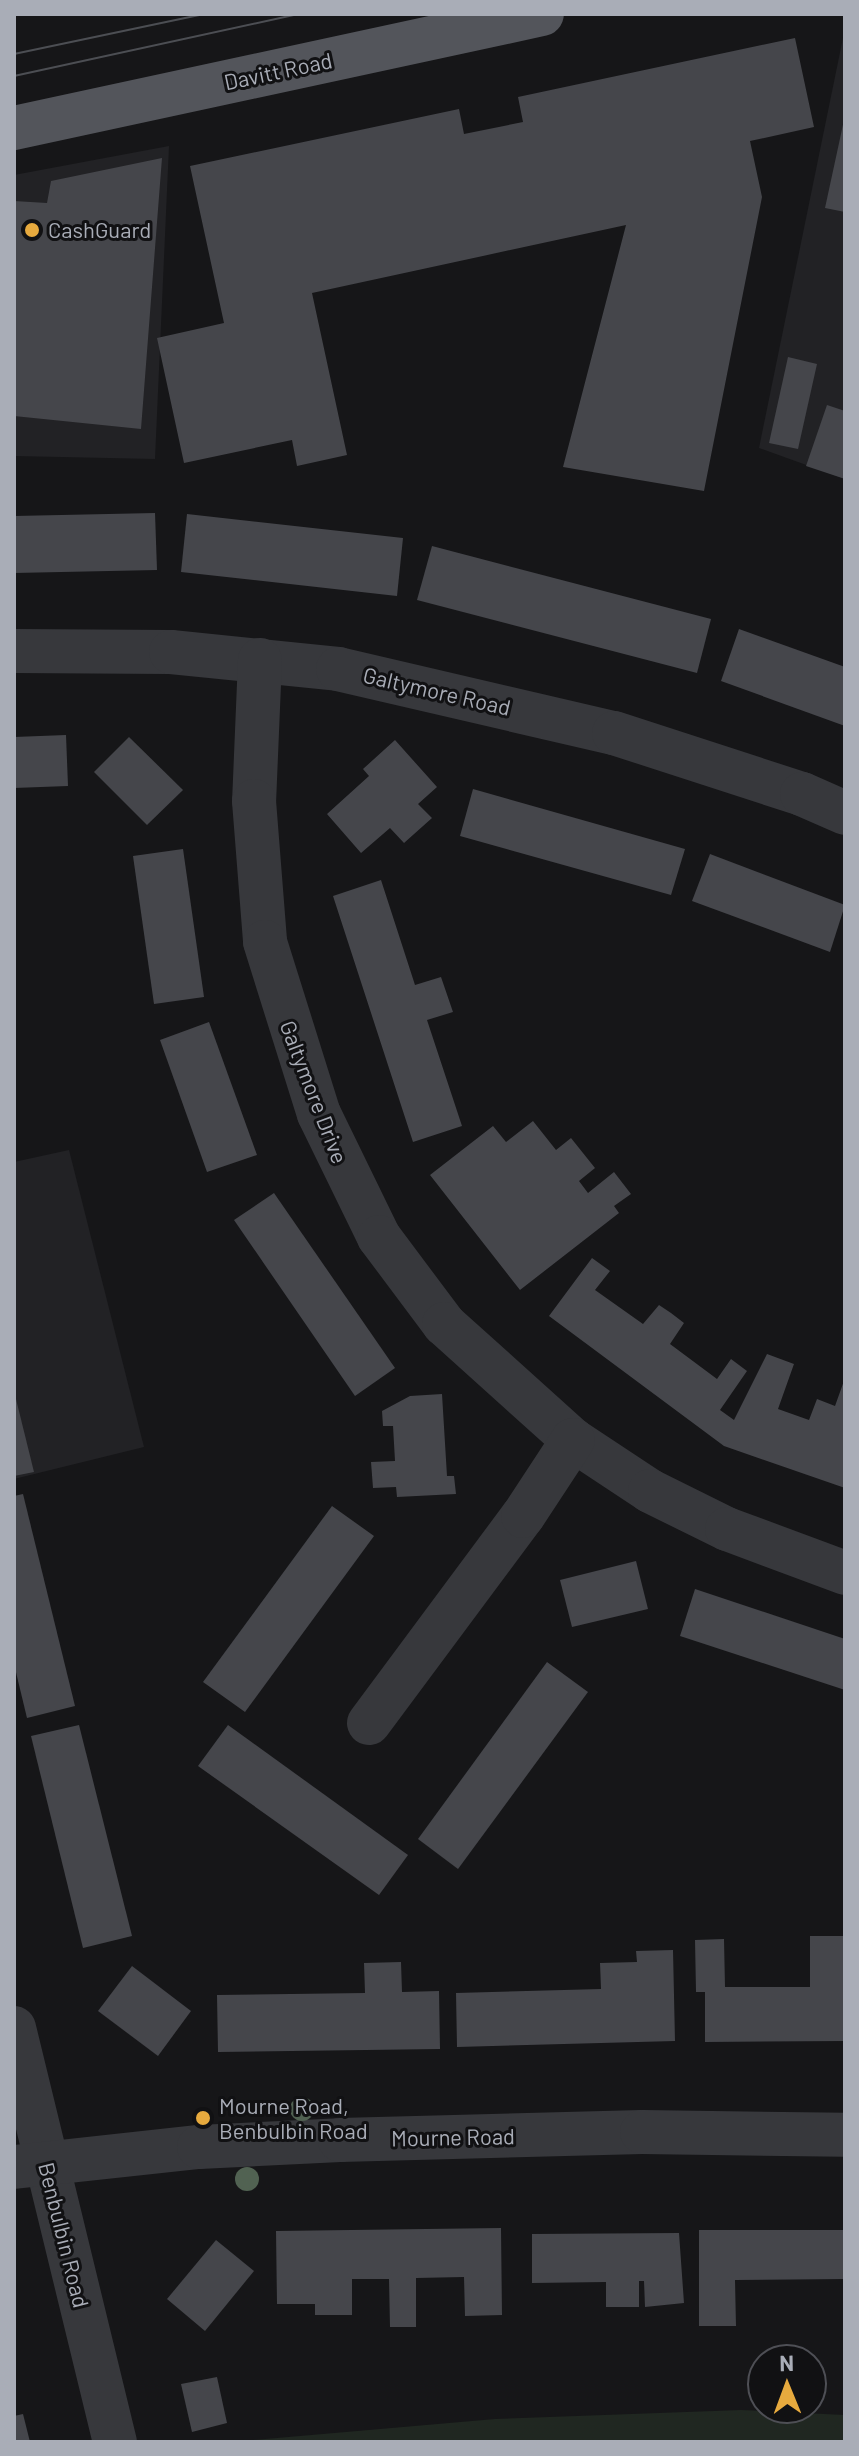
<!DOCTYPE html>
<style>
body{margin:0}
#map{position:relative;width:859px;height:2456px;overflow:hidden;background:#161618;font-family:Barlow,sans-serif}
div>[style]{position:absolute}
.built>*{inset:0;background:#222225}
.green>*{inset:0;background:#202721}
.building>*{inset:0;background:#45464b}
.minor>*{height:44px;margin:-22px;padding:0 22px;transform-origin:22px;border-radius:22px;background:#37383c}
.major>*{height:44px;margin:-22px;padding:0 22px;transform-origin:22px;border-radius:22px;background:#53555b}
.tram>*{height:2px;margin:-1px;padding:0 1px;transform-origin:1px;border-radius:1px;background:#4c4e53}
.trees>*{width:24px;height:24px;margin:-12px;border-radius:50%;background:#516252}
.dots>*{width:22px;height:22px;translate:-50% -50%;box-sizing:border-box;border:4px solid #111113;border-radius:50%}
span{translate:-50% -50%;white-space:nowrap;text-align:center;line-height:1.15;-webkit-text-stroke:6px #111113;paint-order:stroke}
.street-label{font-size:22px;color:#a9adb7}
.poi-label{font-size:22px;color:#a9adb7}
.left{translate:0 -50%;text-align:left}
.frame{position:absolute;inset:0;border:16px solid #a9adb7;pointer-events:none}
.north{position:absolute;left:747px;top:2344px;width:80px;height:80px;box-sizing:border-box;background:#111113;border:2px solid #4e4f55;border-radius:50%;rotate:359deg;font-size:22px;font-weight:700;line-height:32px;text-align:center;color:#a9adb7}
.north::after{content:'';display:block;margin:auto;width:28px;height:36px;background:#e7aa3e;clip-path:polygon(50% 0,100% 100%,50% 72%,0 100%)}
</style>
<div id="map">
<div class="built">
<i style="clip-path:polygon(845px 28px,845px 479px,759px 448px)"></i>
<i style="clip-path:polygon(169px 146px,155px 459px,14px 456px,14px 175px)"></i>
<i style="clip-path:polygon(69px 1150px,144px 1447px,14px 1479px,14px 1162px)"></i>
</div>
<div class="green">
<i style="clip-path:polygon(741px 2410px,845px 2415px,845px 2442px,230px 2442px,495px 2419px)"></i>
</div>
<div class="building">
<i style="clip-path:polygon(795px 38px,814px 127px,750px 141px,762px 197px,704px 491px,563px 467px,626px 225px,312px 293px,347px 455px,297px 466px,292px 440px,184px 463px,157px 338px,224px 323px,190px 166px,459px 109px,464px 134px,523px 122px,518px 97px)"></i>
<i style="clip-path:polygon(844px 120px,845px 120px,845px 212px,825px 208px)"></i>
<i style="clip-path:polygon(162px 158px,141px 429px,14px 416px,14px 201px,47px 203px,51px 181px)"></i>
<i style="clip-path:polygon(788px 357px,817px 364px,798px 449px,769px 443px)"></i>
<i style="clip-path:polygon(827px 405px,845px 411px,845px 479px,806px 466px)"></i>
<i style="clip-path:polygon(155px 513px,157px 570px,14px 573px,14px 516px)"></i>
<i style="clip-path:polygon(187px 514px,403px 538px,397px 596px,181px 572px)"></i>
<i style="clip-path:polygon(432px 546px,711px 619px,697px 673px,417px 600px)"></i>
<i style="clip-path:polygon(739px 629px,845px 667px,845px 726px,721px 681px)"></i>
<i style="clip-path:polygon(66px 735px,68px 786px,14px 788px,14px 737px)"></i>
<i style="clip-path:polygon(129px 737px,183px 790px,147px 825px,94px 772px)"></i>
<i style="clip-path:polygon(395px 740px,437px 787px,418px 804px,432px 818px,404px 843px,390px 828px,361px 853px,327px 814px,369px 776px,363px 769px)"></i>
<i style="clip-path:polygon(473px 789px,685px 849px,671px 895px,460px 836px)"></i>
<i style="clip-path:polygon(183px 849px,204px 997px,154px 1004px,133px 856px)"></i>
<i style="clip-path:polygon(710px 854px,845px 905px,830px 952px,692px 901px)"></i>
<i style="clip-path:polygon(381px 880px,415px 985px,441px 977px,453px 1012px,427px 1020px,462px 1126px,413px 1142px,333px 896px)"></i>
<i style="clip-path:polygon(209px 1022px,257px 1155px,207px 1172px,160px 1040px)"></i>
<i style="clip-path:polygon(533px 1121px,556px 1150px,571px 1138px,595px 1168px,579px 1181px,588px 1193px,614px 1172px,631px 1194px,614px 1206px,619px 1213px,520px 1290px,430px 1175px,493px 1126px,506px 1142px)"></i>
<i style="clip-path:polygon(274px 1193px,395px 1368px,355px 1396px,234px 1220px)"></i>
<i style="clip-path:polygon(592px 1258px,610px 1271px,595px 1290px,643px 1324px,659px 1305px,671px 1313px,684px 1323px,670px 1344px,717px 1379px,731px 1359px,747px 1371px,720px 1410px,734px 1420px,767px 1354px,794px 1364px,778px 1409px,809px 1420px,817px 1399px,835px 1406px,845px 1378px,845px 1488px,724px 1446px,549px 1316px)"></i>
<i style="clip-path:polygon(14px 1391px,34px 1472px,14px 1476px)"></i>
<i style="clip-path:polygon(442px 1394px,447px 1476px,454px 1476px,456px 1494px,397px 1497px,396px 1487px,373px 1488px,371px 1462px,395px 1461px,393px 1426px,383px 1426px,382px 1411px,410px 1396px)"></i>
<i style="clip-path:polygon(23px 1494px,75px 1706px,27px 1718px,14px 1664px,14px 1496px)"></i>
<i style="clip-path:polygon(332px 1506px,374px 1536px,245px 1712px,203px 1682px)"></i>
<i style="clip-path:polygon(636px 1561px,648px 1609px,572px 1627px,560px 1580px)"></i>
<i style="clip-path:polygon(695px 1589px,845px 1639px,845px 1690px,680px 1636px)"></i>
<i style="clip-path:polygon(547px 1662px,588px 1692px,458px 1869px,418px 1839px)"></i>
<i style="clip-path:polygon(79px 1725px,132px 1936px,83px 1948px,31px 1736px)"></i>
<i style="clip-path:polygon(228px 1725px,408px 1855px,379px 1895px,198px 1766px)"></i>
<i style="clip-path:polygon(810px 1936px,845px 1936px,845px 2041px,705px 2042px,705px 1992px,696px 1992px,695px 1940px,724px 1939px,725px 1987px,810px 1987px)"></i>
<i style="clip-path:polygon(673px 1950px,675px 2041px,457px 2047px,456px 1993px,601px 1989px,600px 1963px,637px 1962px,636px 1951px)"></i>
<i style="clip-path:polygon(401px 1962px,402px 1992px,439px 1991px,440px 2049px,218px 2052px,217px 1995px,365px 1993px,364px 1963px)"></i>
<i style="clip-path:polygon(132px 1966px,191px 2011px,158px 2056px,98px 2011px)"></i>
<i style="clip-path:polygon(501px 2228px,502px 2315px,465px 2316px,464px 2277px,416px 2278px,416px 2327px,390px 2327px,389px 2279px,352px 2279px,352px 2315px,315px 2315px,315px 2304px,277px 2304px,276px 2231px)"></i>
<i style="clip-path:polygon(699px 2230px,845px 2230px,845px 2279px,735px 2280px,736px 2326px,699px 2326px)"></i>
<i style="clip-path:polygon(679px 2233px,684px 2303px,645px 2307px,644px 2281px,639px 2281px,639px 2307px,606px 2307px,606px 2282px,532px 2283px,532px 2234px)"></i>
<i style="clip-path:polygon(216px 2240px,254px 2271px,205px 2331px,167px 2299px)"></i>
<i style="clip-path:polygon(217px 2377px,227px 2423px,192px 2432px,181px 2384px)"></i>
<i style="clip-path:polygon(23px 2414px,30px 2442px,14px 2442px,14px 2416px)"></i>
</div>
<div class="minor">
<i style="left:14px;top:651px;width:157px;rotate:0.4deg"></i>
<i style="left:171px;top:652px;width:168px;rotate:5.8deg"></i>
<i style="left:338px;top:669px;width:283px;rotate:13.1deg"></i>
<i style="left:614px;top:733px;width:198px;rotate:18deg"></i>
<i style="left:802px;top:794px;width:47px;rotate:23.8deg"></i>
<i style="left:260px;top:660px;width:141px;rotate:92.4deg"></i>
<i style="left:254px;top:801px;width:141px;rotate:85.5deg"></i>
<i style="left:265px;top:942px;width:180px;rotate:72.6deg"></i>
<i style="left:319px;top:1114px;width:137px;rotate:64deg"></i>
<i style="left:379px;top:1237px;width:109px;rotate:53.2deg"></i>
<i style="left:444px;top:1324px;width:173px;rotate:42deg"></i>
<i style="left:573px;top:1440px;width:92px;rotate:33.5deg"></i>
<i style="left:650px;top:1491px;width:86px;rotate:26.3deg"></i>
<i style="left:727px;top:1529px;width:126px;rotate:20.4deg"></i>
<i style="left:369px;top:1723px;width:258px;rotate:-53.4deg"></i>
<i style="left:523px;top:1516px;width:91px;rotate:-56.7deg"></i>
<i style="left:14px;top:2028px;width:426px;rotate:76.3deg"></i>
<i style="left:14px;top:2167px;width:186px;rotate:-6.2deg"></i>
<i style="left:199px;top:2147px;width:141px;rotate:-2.8deg"></i>
<i style="left:340px;top:2140px;width:302px;rotate:-1.5deg"></i>
<i style="left:642px;top:2132px;width:203px;rotate:0.8deg"></i>
</div>
<div class="major">
<i style="left:14px;top:128px;width:540px;rotate:-12.18deg"></i>
</div>
<div class="tram">
<i style="left:14px;top:54px;width:193px;rotate:-11.9deg"></i>
<i style="left:14px;top:76px;width:291px;rotate:-12.3deg"></i>
</div>
<div class="trees">
<i style="left:302px;top:2109px"></i>
<i style="left:247px;top:2179px"></i>
</div>
<div class="dots">
<i style="left:32px;top:230px;background:#e7aa3e"></i>
<i style="left:203px;top:2118px;background:#e7aa3e"></i>
</div>
<div class="street-label">
<span style="left:278px;top:71px;rotate:-12deg">Davitt Road</span>
<span style="left:437px;top:691px;rotate:13deg">Galtymore Road</span>
<span style="left:314px;top:1092px;rotate:69deg">Galtymore Drive</span>
<span style="left:453px;top:2137px;rotate:-1deg">Mourne Road</span>
<span style="left:64px;top:2235px;rotate:76deg">Benbulbin Road</span>
</div>
<div class="poi-label">
<span class="left" style="left:48px;top:230px">CashGuard</span>
<span class="left" style="left:219px;top:2118px">Mourne Road,<br>Benbulbin Road</span>
</div>
<div class="frame"></div>
<div class="north">N</div>
</div>
